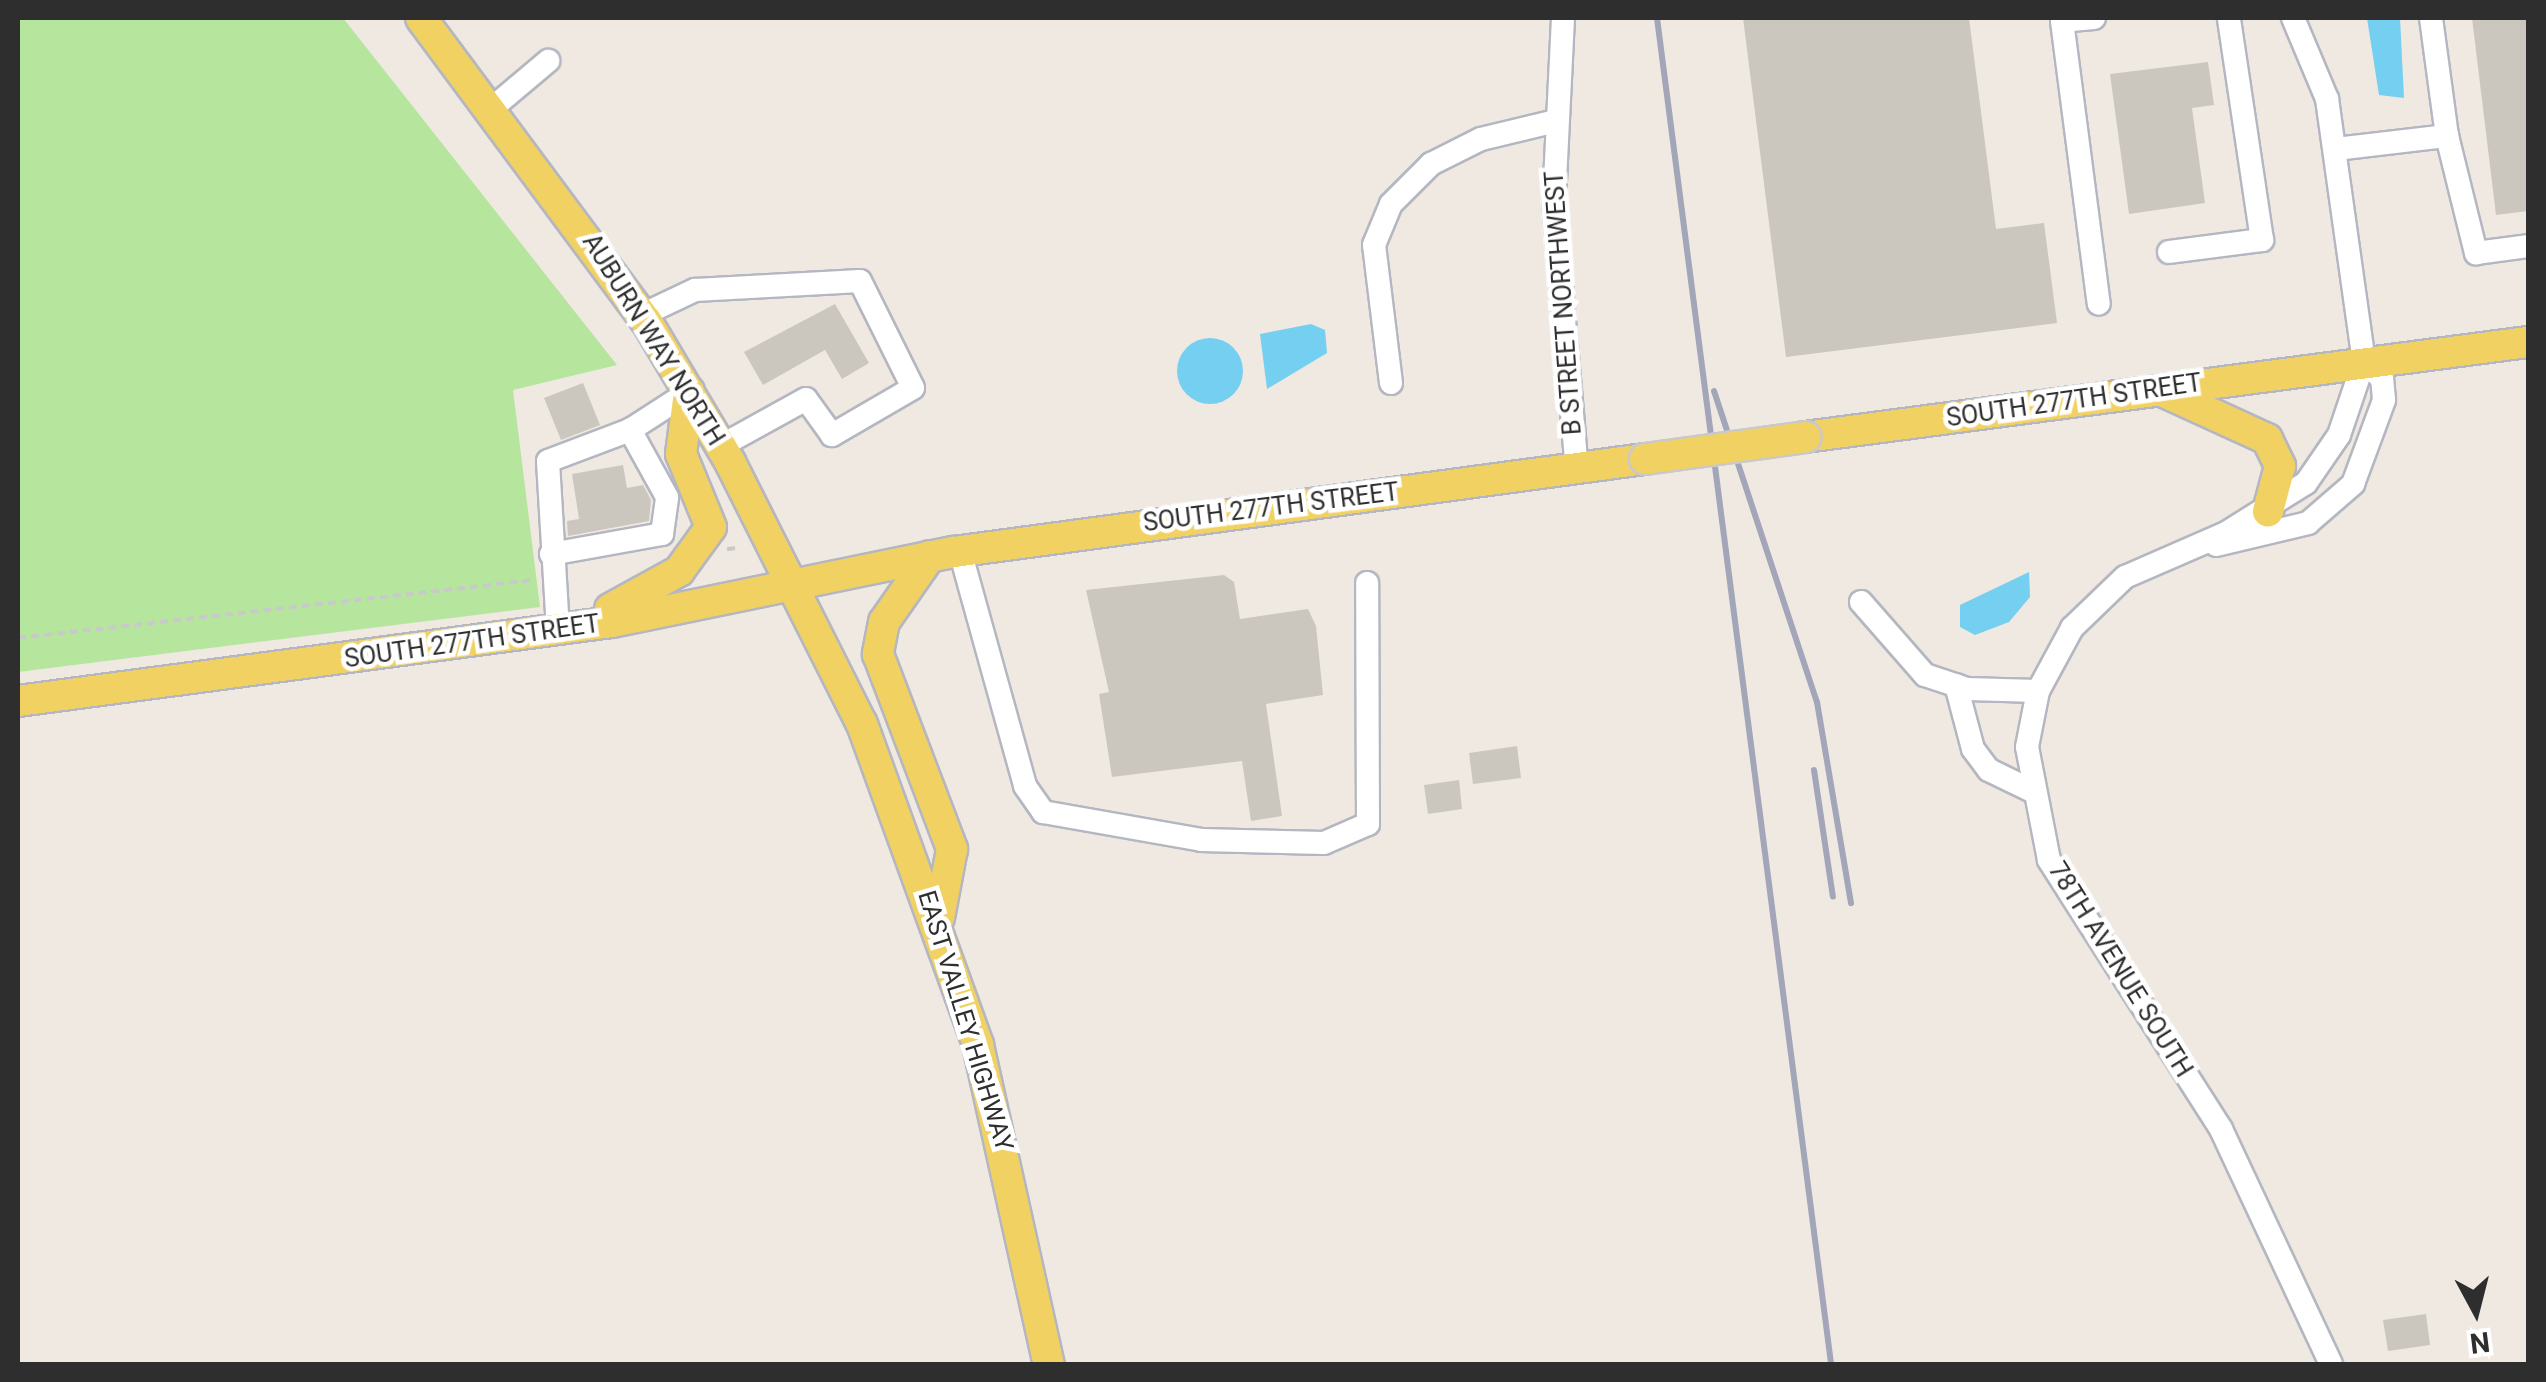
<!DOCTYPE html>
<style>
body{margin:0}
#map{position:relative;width:2546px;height:1382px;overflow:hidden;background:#efe9e1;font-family:Roboto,sans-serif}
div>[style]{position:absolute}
.green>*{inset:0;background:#b6e59e}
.water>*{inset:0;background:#75cff0}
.round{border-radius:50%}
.building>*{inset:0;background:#cbc7bf}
.path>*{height:4px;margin-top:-2px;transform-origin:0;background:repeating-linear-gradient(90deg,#c9c9c9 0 8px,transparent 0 13px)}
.roads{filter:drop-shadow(2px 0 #b4b7c1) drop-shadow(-2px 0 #b4b7c1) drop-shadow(0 2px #b4b7c1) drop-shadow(0 -2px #b4b7c1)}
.minor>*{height:22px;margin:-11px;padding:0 11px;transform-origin:11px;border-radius:11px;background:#fff}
.major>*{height:30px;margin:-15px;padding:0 15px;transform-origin:15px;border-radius:15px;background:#f2d163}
.rail>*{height:6px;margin:-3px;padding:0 3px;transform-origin:3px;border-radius:3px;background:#a3a6b8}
.bridges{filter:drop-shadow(2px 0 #c9c9c9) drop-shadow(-2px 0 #c9c9c9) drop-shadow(0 2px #c9c9c9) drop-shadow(0 -2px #c9c9c9)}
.major-bridge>*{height:30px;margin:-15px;padding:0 15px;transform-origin:15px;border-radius:15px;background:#f2d163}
span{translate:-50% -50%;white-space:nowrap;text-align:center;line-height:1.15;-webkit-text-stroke:9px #fff;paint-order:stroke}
.street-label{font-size:25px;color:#2e2e2e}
.frame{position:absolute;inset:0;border:20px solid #2e2e2e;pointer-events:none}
.north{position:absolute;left:2426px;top:1262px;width:100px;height:100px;-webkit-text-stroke:8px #fff;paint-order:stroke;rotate:173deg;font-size:28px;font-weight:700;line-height:40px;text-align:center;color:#2e2e2e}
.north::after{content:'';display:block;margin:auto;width:35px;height:45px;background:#2e2e2e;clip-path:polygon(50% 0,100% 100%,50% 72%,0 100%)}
</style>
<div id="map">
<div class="green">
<i style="clip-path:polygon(18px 18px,343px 18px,617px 365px,513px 390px,540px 607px,18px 672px)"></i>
</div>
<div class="water">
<i style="clip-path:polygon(2367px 18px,2400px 18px,2404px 98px,2379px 95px)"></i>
<i style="clip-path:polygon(1311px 324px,1325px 330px,1327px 353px,1267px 389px,1260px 334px)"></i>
<i class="round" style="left:1177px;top:338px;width:66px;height:66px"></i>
<i style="clip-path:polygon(2029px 572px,2030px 597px,2009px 622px,1975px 635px,1960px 627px,1960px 605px)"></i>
</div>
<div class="building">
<i style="clip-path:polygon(1743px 18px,1969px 18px,1996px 229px,2044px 223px,2057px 323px,1786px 357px)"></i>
<i style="clip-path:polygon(2472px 18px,2528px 18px,2528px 211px,2496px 215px)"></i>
<i style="clip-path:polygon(2208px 62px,2214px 105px,2192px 108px,2205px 203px,2129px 214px,2110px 74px)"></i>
<i style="clip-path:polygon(835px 304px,869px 363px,842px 379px,825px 350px,763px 385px,744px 352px)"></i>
<i style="clip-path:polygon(583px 383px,600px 425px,561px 440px,544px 398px)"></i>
<i style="clip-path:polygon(623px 465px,627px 488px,643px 485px,651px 500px,649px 521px,568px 536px,567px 521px,579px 519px,572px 474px)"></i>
<i style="clip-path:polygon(1224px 575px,1234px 582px,1240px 619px,1308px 609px,1316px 626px,1323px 695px,1266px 704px,1282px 816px,1251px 821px,1242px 761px,1112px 777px,1099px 694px,1109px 692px,1086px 590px)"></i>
<i style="clip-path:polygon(1517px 746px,1521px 778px,1473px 784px,1469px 753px)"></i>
<i style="clip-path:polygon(1459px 780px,1462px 809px,1428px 814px,1424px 785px)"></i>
<i style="clip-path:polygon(2426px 1314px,2430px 1345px,2388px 1351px,2383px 1320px)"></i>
</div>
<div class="path">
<i style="left:727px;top:549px;width:11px;rotate:-5deg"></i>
<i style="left:18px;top:638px;width:519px;rotate:-6.41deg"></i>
</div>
<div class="roads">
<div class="minor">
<i style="left:1563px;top:18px;width:185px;rotate:92.8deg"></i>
<i style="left:1554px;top:203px;width:267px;rotate:85.1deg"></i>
<i style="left:2094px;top:18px;width:32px;rotate:175deg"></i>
<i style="left:2062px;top:21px;width:285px;rotate:82.6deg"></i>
<i style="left:2293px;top:18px;width:88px;rotate:67.2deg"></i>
<i style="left:2327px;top:99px;width:265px;rotate:82deg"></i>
<i style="left:2431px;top:18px;width:119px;rotate:82.3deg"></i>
<i style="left:491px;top:109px;width:75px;rotate:-40.1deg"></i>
<i style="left:2336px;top:149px;width:112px;rotate:-6.7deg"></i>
<i style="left:2447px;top:136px;width:121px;rotate:76.1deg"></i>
<i style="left:2476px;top:253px;width:52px;rotate:-7.7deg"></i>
<i style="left:2169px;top:252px;width:94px;rotate:-7.4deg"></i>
<i style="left:2262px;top:240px;width:224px;rotate:-98.5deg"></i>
<i style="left:642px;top:315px;width:59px;rotate:-25.3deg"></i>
<i style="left:695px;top:290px;width:165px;rotate:-3.1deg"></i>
<i style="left:860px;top:281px;width:119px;rotate:63.6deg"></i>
<i style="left:913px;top:388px;width:94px;rotate:149.9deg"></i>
<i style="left:832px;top:435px;width:44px;rotate:-125.8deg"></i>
<i style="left:806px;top:399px;width:97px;rotate:151.1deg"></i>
<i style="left:1391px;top:383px;width:139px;rotate:-97deg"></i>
<i style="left:1374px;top:245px;width:44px;rotate:-67.5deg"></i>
<i style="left:1391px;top:204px;width:57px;rotate:-45deg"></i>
<i style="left:1431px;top:164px;width:56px;rotate:-26.6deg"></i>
<i style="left:1481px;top:139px;width:77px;rotate:-13.5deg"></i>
<i style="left:2216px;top:545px;width:95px;rotate:-13.4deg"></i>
<i style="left:2308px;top:523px;width:60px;rotate:-40.9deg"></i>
<i style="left:2353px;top:484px;width:90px;rotate:-69.7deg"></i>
<i style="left:2384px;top:400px;width:21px;rotate:-95deg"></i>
<i style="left:2382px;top:379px;width:25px;rotate:-135deg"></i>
<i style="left:960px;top:551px;width:244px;rotate:74.5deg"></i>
<i style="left:1025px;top:786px;width:32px;rotate:55deg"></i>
<i style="left:1043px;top:812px;width:160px;rotate:10deg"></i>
<i style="left:1201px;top:840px;width:123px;rotate:1.4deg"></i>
<i style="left:1324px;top:843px;width:48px;rotate:-23.4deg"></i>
<i style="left:1368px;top:824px;width:241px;rotate:-90.2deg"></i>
<i style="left:551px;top:554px;width:113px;rotate:-10.2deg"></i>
<i style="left:662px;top:534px;width:37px;rotate:-82deg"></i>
<i style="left:667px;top:497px;width:77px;rotate:-118.9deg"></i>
<i style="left:1861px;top:602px;width:97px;rotate:48.8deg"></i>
<i style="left:1925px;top:675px;width:44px;rotate:18.4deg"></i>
<i style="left:1967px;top:689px;width:71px;rotate:1.6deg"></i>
<i style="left:558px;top:630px;width:169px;rotate:-93.4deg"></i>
<i style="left:548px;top:461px;width:88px;rotate:-20.7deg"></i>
<i style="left:630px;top:430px;width:70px;rotate:-32.8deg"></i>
<i style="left:1956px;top:685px;width:66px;rotate:75.1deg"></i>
<i style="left:1973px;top:749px;width:26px;rotate:53deg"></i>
<i style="left:1989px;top:770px;width:46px;rotate:26deg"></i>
<i style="left:2331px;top:1364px;width:259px;rotate:-115.1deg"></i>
<i style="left:2221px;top:1129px;width:319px;rotate:-122.6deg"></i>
<i style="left:2049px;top:860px;width:115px;rotate:-101deg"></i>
<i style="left:2027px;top:747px;width:57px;rotate:-78.9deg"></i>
<i style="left:2038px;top:691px;width:72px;rotate:-61.6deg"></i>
<i style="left:2072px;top:628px;width:74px;rotate:-43.9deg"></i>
<i style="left:2125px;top:577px;width:110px;rotate:-23.5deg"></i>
<i style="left:2226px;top:533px;width:94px;rotate:-32deg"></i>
<i style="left:2306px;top:483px;width:58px;rotate:-55.5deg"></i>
<i style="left:2339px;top:435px;width:78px;rotate:-71.3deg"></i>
</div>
<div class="major">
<i style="left:421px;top:18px;width:379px;rotate:53.4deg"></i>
<i style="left:647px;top:322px;width:163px;rotate:59.3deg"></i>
<i style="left:730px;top:462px;width:293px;rotate:63.3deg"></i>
<i style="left:862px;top:724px;width:341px;rotate:70.1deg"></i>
<i style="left:978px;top:1045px;width:327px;rotate:77.5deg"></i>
<i style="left:2160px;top:390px;width:118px;rotate:24.6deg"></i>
<i style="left:2267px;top:439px;width:30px;rotate:64deg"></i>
<i style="left:2280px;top:466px;width:47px;rotate:104.9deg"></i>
<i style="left:1805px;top:437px;width:729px;rotate:-7.49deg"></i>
<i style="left:930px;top:556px;width:80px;rotate:124.9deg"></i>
<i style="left:884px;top:622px;width:33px;rotate:101deg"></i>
<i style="left:878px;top:654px;width:209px;rotate:69.2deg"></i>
<i style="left:952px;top:849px;width:70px;rotate:100.7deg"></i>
<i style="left:610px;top:609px;width:79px;rotate:-28.8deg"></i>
<i style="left:679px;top:571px;width:54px;rotate:-54deg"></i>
<i style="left:711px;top:527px;width:79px;rotate:-112.3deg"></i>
<i style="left:681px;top:454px;width:63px;rotate:-82.6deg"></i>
<i style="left:18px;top:701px;width:599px;rotate:-7.58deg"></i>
<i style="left:612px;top:622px;width:349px;rotate:-11.6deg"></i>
<i style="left:954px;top:552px;width:697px;rotate:-7.67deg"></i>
</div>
</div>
<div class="rail">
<i style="left:1657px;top:18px;width:1357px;rotate:82.63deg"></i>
<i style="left:1714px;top:391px;width:328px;rotate:71.7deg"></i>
<i style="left:1817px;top:702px;width:204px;rotate:80.4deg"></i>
<i style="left:1814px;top:770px;width:128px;rotate:81.5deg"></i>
</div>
<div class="bridges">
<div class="major-bridge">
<i style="left:1645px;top:459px;width:162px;rotate:-7.8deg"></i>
</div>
</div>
<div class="street-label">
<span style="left:1564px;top:303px;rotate:-94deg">B STREET NORTHWEST</span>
<span style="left:653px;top:340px;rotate:58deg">AUBURN WAY NORTH</span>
<span style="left:2074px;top:401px;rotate:-8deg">SOUTH 277TH STREET</span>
<span style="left:1271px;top:508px;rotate:-7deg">SOUTH 277TH STREET</span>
<span style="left:472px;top:642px;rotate:-8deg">SOUTH 277TH STREET</span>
<span style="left:2120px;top:970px;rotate:58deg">78TH AVENUE SOUTH</span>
<span style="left:965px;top:1021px;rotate:73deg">EAST VALLEY HIGHWAY</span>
</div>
<div class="frame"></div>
<div class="north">N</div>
</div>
